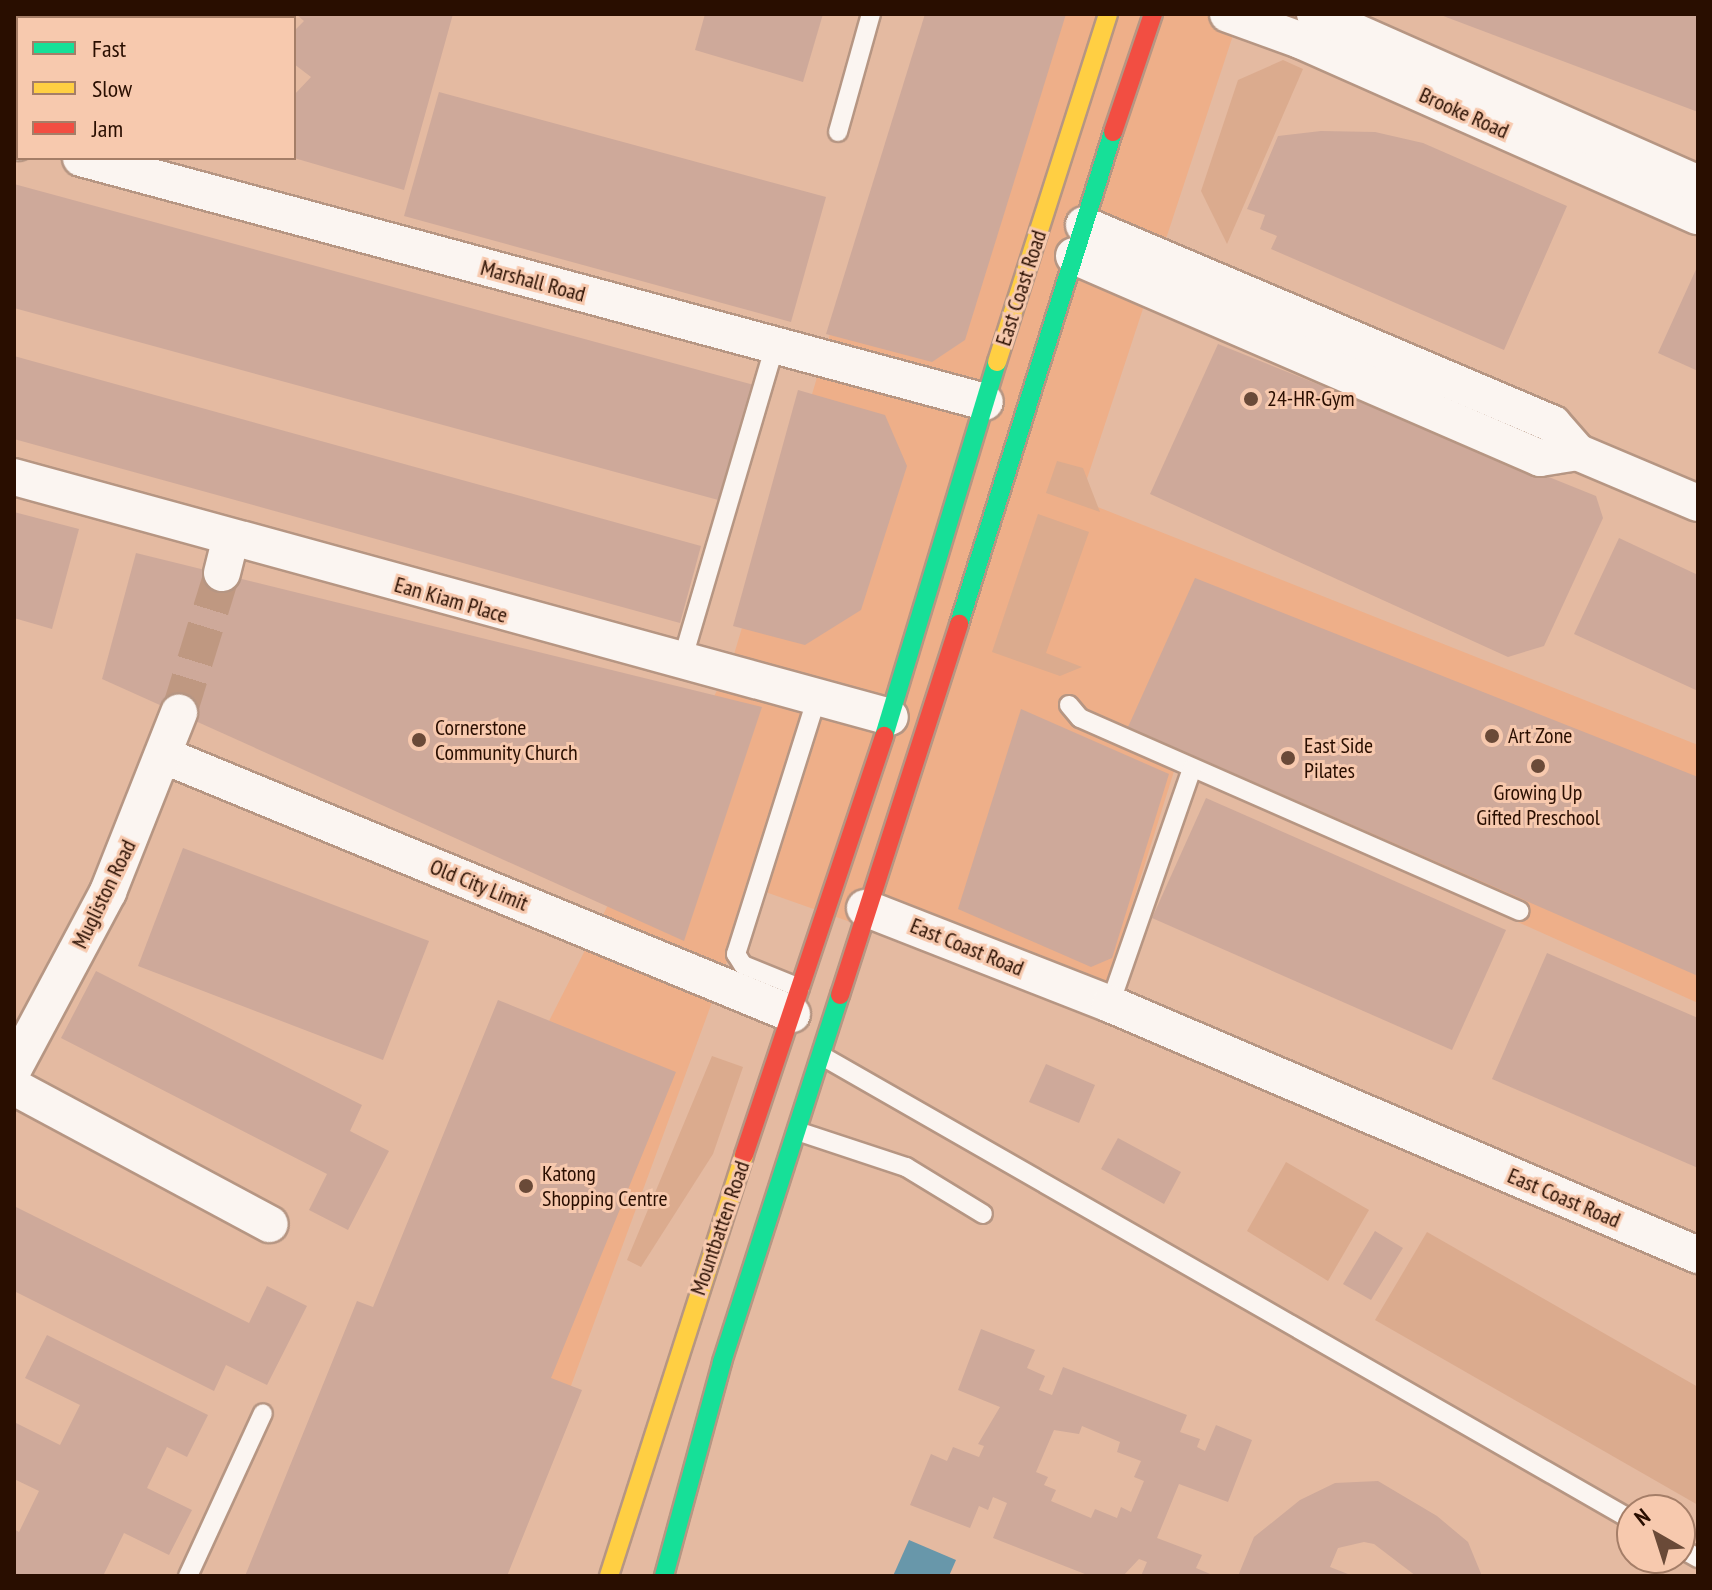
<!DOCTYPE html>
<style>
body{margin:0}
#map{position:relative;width:1712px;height:1590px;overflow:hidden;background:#e4baa1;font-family:"PT Sans Narrow",sans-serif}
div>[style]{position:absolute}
.built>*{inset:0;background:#eeaf89}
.green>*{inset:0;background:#dbab8e}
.water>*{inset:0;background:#6897aa}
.building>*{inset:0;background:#cea99a}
.street-tunnel>*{height:36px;margin-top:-18px;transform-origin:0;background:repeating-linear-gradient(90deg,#bf9881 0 36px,transparent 0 54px)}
.roads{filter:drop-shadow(2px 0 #b69683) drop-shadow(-2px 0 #b69683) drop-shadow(0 2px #b69683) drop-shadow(0 -2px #b69683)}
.lane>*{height:18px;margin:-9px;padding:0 9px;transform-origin:9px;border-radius:9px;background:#fbf5f1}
.street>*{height:36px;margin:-18px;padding:0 18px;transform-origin:18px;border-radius:18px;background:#fbf5f1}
.fast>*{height:18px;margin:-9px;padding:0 9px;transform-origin:9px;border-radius:9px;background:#16e098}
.slow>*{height:18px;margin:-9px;padding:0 9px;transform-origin:9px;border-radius:9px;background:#ffcf43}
.jam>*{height:18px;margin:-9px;padding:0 9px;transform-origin:9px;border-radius:9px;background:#f24e42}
.dots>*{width:22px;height:22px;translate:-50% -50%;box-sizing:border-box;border:4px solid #f7c9ae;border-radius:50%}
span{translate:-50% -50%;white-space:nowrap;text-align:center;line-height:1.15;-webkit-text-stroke:6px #f7c9ae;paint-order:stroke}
.street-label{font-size:22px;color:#290e00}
.poi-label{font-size:22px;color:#290e00}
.left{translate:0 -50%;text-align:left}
.frame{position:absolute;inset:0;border:16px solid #290e00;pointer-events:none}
.legend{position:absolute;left:16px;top:16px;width:280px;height:144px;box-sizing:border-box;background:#f7c9ae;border:2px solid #a57e68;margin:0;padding:10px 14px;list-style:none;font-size:24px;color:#290e00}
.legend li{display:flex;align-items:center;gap:16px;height:40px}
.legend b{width:40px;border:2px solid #a57e68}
.north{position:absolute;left:1616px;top:1494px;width:80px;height:80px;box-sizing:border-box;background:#f7c9ae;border:2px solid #a57e68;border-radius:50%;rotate:321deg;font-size:22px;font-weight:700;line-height:32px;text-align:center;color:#290e00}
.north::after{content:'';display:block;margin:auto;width:28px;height:36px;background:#6a4a38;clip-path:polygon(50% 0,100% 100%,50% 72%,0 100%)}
</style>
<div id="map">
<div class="built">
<i style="clip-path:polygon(926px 14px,1240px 14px,1080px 500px,1698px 745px,1698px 1003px,1175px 768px,1099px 1010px,754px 888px,501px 1576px,267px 1576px,732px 661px)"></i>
</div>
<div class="green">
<i style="clip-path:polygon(1283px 60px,1303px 69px,1227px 244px,1201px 191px,1238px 80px)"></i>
<i style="clip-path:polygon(1057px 461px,1083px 468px,1100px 512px,1046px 493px)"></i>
<i style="clip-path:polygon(1038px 514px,1089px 532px,1046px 653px,1082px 667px,1060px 676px,992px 652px)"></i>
<i style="clip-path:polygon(712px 1056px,743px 1067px,713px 1154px,641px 1267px,627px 1260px)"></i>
<i style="clip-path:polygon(1286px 1162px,1369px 1210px,1328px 1281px,1247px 1231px)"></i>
<i style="clip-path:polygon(1427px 1232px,1698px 1387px,1698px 1505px,1375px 1320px)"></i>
</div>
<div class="water">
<i style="clip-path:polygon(909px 1540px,956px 1560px,949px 1576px,893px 1576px)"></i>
</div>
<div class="building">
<i style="clip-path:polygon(14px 14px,104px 14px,18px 18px,18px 87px)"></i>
<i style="clip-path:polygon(296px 14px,453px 14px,404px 190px,294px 158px,294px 95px,311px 77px,294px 64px,294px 31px,304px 21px)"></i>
<i style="clip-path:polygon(705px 14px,823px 14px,803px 82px,695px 50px)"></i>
<i style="clip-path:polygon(925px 14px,1066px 14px,965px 340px,932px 362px,826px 334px)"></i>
<i style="clip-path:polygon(1438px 14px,1698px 14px,1698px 112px)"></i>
<i style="clip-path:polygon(439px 92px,826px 197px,791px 322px,404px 216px)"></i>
<i style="clip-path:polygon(1321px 131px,1375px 132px,1423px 143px,1567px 206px,1504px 350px,1271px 249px,1277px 236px,1260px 229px,1265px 215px,1247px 209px,1254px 193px,1278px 136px)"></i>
<i style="clip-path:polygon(14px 184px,754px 385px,722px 501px,14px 308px)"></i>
<i style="clip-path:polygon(1698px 265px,1698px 371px,1658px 353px)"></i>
<i style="clip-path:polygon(1218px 344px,1596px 496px,1603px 518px,1544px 646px,1508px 657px,1150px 494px)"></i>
<i style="clip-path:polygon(14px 356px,701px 546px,680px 623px,14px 439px)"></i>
<i style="clip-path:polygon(798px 390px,885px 415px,907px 466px,861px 610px,805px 645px,733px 626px)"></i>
<i style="clip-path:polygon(14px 512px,79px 529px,52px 629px,14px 618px)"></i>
<i style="clip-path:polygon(1619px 538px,1698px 575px,1698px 691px,1574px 634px)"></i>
<i style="clip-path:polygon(136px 553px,762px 707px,684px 941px,102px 679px)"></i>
<i style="clip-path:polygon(1195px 578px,1698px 777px,1698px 976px,1128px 727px)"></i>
<i style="clip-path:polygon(1021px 709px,1169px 774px,1112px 958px,1091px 967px,958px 909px)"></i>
<i style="clip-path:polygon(1206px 798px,1506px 930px,1452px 1050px,1152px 918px)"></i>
<i style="clip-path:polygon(183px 848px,429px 941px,383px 1060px,138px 966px)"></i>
<i style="clip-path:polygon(1547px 953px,1698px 1018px,1698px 1168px,1492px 1079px)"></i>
<i style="clip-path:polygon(96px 971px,362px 1105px,350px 1131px,389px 1151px,348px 1230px,309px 1210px,327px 1174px,61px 1038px)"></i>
<i style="clip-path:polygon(498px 1000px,676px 1072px,551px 1378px,582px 1390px,507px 1576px,245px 1576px,357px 1301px,373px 1307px)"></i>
<i style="clip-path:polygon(1046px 1064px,1095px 1085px,1079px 1123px,1029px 1102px)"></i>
<i style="clip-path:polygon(1118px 1138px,1181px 1172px,1164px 1204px,1101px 1169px)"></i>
<i style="clip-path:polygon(14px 1206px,249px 1323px,267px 1286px,307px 1306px,267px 1385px,226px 1365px,214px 1391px,14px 1291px)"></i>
<i style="clip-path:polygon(1375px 1231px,1403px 1248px,1371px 1300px,1343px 1284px)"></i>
<i style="clip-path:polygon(evenodd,981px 1329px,1035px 1350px,1027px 1368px,1045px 1376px,1039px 1390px,1052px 1395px,1063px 1367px,1187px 1415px,1180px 1432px,1200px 1439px,1197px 1447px,1205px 1451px,1216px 1425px,1252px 1440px,1228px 1502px,1179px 1484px,1157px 1538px,1202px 1555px,1196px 1568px,1215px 1576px,1141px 1576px,1147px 1562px,1139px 1559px,1123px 1576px,1090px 1576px,993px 1538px,1007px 1503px,993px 1497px,988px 1510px,979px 1506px,970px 1528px,910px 1505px,931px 1454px,947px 1461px,953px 1447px,979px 1457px,984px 1446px,978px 1444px,1000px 1407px,958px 1390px,981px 1329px,1082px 1426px,1120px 1442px,1117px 1452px,1141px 1461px,1134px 1477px,1144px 1481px,1131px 1512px,1121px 1507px,1117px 1518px,1095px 1509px,1091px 1518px,1051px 1501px,1056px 1490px,1044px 1485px,1048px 1477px,1036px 1472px,1054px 1430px,1079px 1434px,1082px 1426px)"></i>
<i style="clip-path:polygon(47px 1335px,208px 1415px,187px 1457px,167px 1447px,147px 1488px,192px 1510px,169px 1555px,124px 1533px,104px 1574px,109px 1576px,14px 1576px,14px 1529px,19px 1532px,39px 1491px,14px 1479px,14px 1422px,60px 1445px,80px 1405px,25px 1378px)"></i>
<i style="clip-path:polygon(1378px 1481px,1437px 1516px,1468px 1542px,1482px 1576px,1416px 1576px,1374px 1544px,1364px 1542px,1338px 1548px,1330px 1567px,1353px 1576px,1238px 1576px,1254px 1537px,1300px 1500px,1335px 1483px)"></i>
</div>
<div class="street-tunnel">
<i style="left:179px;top:713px;width:146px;rotate:-72.9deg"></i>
</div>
<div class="roads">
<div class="lane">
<i style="left:838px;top:132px;width:123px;rotate:-74.4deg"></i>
<i style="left:682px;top:661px;width:328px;rotate:-73.6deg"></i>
<i style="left:1069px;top:705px;width:17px;rotate:50deg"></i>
<i style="left:1080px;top:718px;width:480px;rotate:23.7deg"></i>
<i style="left:800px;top:988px;width:61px;rotate:-158deg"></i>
<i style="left:743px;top:965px;width:13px;rotate:-122deg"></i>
<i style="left:736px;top:954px;width:269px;rotate:-72.5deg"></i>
<i style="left:1110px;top:1004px;width:249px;rotate:-70.8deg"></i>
<i style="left:822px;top:1056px;width:933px;rotate:29.81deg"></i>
<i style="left:797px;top:1131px;width:115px;rotate:18.3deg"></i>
<i style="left:906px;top:1167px;width:90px;rotate:31.4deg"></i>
<i style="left:1680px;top:1548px;width:21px;rotate:29deg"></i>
<i style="left:188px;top:1576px;width:179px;rotate:-65.3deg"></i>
</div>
<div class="street">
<i style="left:1228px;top:14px;width:77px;rotate:19.9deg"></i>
<i style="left:1300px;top:40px;width:435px;rotate:23.9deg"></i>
<i style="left:1315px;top:14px;width:419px;rotate:23.9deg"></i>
<i style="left:14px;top:141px;width:4px;rotate:14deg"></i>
<i style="left:81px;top:158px;width:936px;rotate:15.1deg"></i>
<i style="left:1084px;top:225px;width:509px;rotate:22.99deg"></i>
<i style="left:1553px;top:424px;width:37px;rotate:49deg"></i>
<i style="left:1577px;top:452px;width:131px;rotate:22.9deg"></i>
<i style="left:1074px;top:256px;width:508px;rotate:23.44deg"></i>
<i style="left:1540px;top:458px;width:37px;rotate:-9deg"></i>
<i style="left:14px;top:477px;width:908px;rotate:15.32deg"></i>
<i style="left:222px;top:573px;width:36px;rotate:-76deg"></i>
<i style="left:165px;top:756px;width:678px;rotate:22.37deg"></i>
<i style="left:865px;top:908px;width:263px;rotate:21.4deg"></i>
<i style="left:1110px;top:1004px;width:639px;rotate:23.12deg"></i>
<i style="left:14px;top:1068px;width:200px;rotate:-61.9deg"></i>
<i style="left:108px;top:892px;width:193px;rotate:-68.4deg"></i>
<i style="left:14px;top:1087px;width:290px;rotate:28.2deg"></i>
</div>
<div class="fast">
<i style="left:959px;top:624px;width:516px;rotate:-72.62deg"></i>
<i style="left:884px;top:736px;width:391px;rotate:-73.2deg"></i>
<i style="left:664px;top:1576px;width:222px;rotate:-74.8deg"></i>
<i style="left:722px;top:1362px;width:386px;rotate:-72.2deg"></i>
</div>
<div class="slow">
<i style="left:997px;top:362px;width:365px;rotate:-72.3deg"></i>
<i style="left:609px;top:1576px;width:442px;rotate:-72.2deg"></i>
</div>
<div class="jam">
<i style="left:1113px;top:132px;width:125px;rotate:-71.3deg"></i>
<i style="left:840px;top:995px;width:390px;rotate:-72.2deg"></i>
<i style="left:744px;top:1155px;width:442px;rotate:-71.5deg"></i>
</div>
</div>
<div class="dots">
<i style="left:1251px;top:399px;background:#6a4a38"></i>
<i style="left:1492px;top:736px;background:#6a4a38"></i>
<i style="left:419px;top:740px;background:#6a4a38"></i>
<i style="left:1288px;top:758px;background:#6a4a38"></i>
<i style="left:1538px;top:766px;background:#6a4a38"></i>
<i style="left:526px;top:1186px;background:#6a4a38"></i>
</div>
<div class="street-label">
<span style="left:1464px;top:113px;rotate:24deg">Brooke Road</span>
<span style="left:533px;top:281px;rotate:15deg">Marshall Road</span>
<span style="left:1021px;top:288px;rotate:-72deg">East Coast Road</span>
<span style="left:451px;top:600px;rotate:16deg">Ean Kiam Place</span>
<span style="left:479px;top:885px;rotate:22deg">Old City Limit</span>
<span style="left:104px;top:894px;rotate:-64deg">Mugliston Road</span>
<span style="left:967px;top:947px;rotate:22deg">East Coast Road</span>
<span style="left:1564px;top:1198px;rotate:23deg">East Coast Road</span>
<span style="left:720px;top:1228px;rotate:-71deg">Mountbatten Road</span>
</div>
<div class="poi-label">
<span class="left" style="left:1267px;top:399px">24-HR-Gym</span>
<span class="left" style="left:435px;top:740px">Cornerstone<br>Community Church</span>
<span class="left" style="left:1508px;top:736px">Art Zone</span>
<span class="left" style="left:1304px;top:758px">East Side<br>Pilates</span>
<span style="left:1538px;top:805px">Growing Up<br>Gifted Preschool</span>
<span class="left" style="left:542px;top:1186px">Katong<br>Shopping Centre</span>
</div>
<div class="frame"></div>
<ul class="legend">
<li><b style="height:10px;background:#16e098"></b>Fast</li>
<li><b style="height:10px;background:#ffcf43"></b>Slow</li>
<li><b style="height:10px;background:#f24e42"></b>Jam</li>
</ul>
<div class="north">N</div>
</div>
